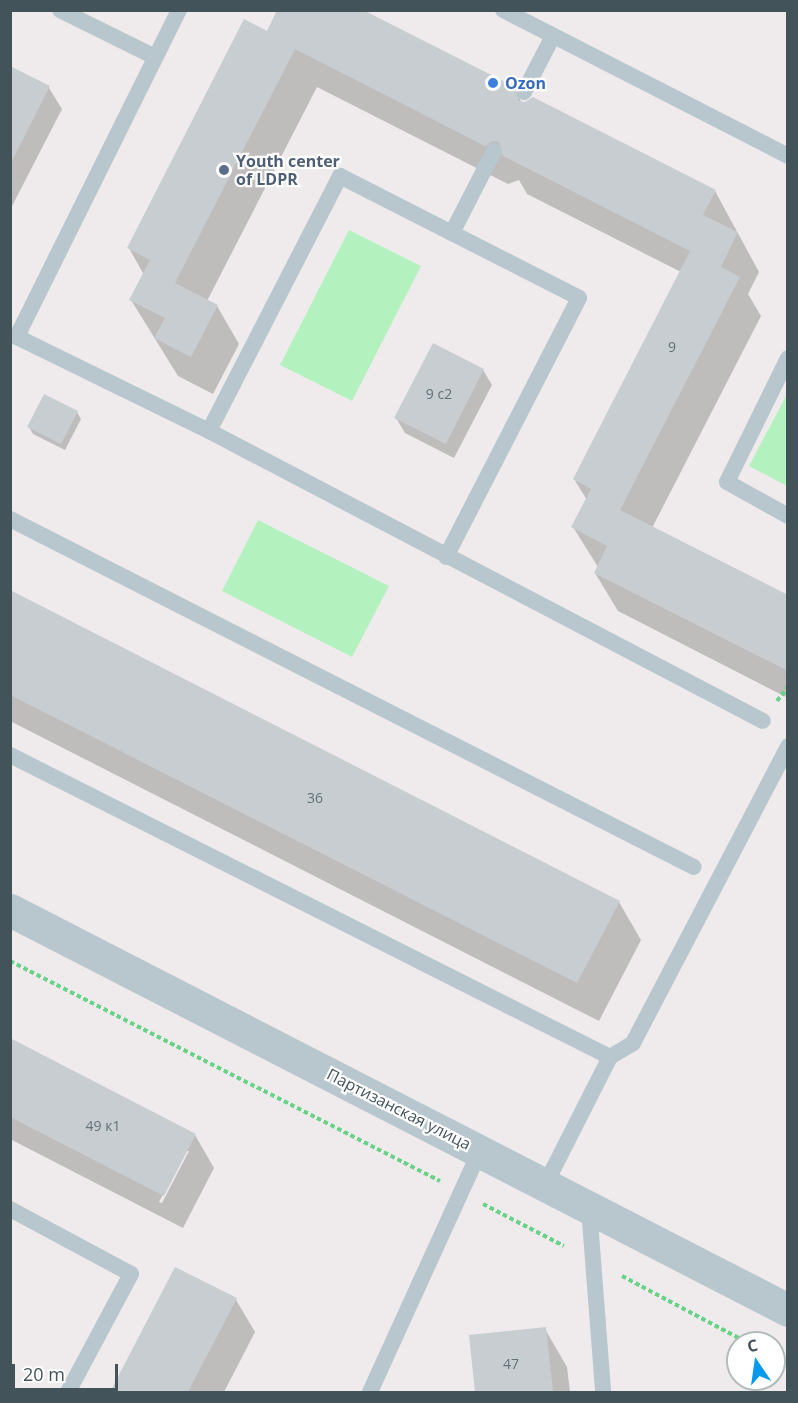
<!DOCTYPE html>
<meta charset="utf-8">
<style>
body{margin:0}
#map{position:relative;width:798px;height:1403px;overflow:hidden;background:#efebec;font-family:"Open Sans",sans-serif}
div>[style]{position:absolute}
.green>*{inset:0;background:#b3f2bf}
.shadow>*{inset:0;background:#0003}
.building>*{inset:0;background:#c7cdd1}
.path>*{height:4px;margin-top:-2px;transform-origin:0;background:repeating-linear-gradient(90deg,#68d388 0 4.5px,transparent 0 7.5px)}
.service>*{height:16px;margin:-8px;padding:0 8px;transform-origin:8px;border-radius:8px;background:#b8c7cd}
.tertiary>*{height:33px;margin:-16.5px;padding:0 16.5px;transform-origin:16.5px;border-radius:16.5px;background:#b8c7cd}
.dots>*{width:16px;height:16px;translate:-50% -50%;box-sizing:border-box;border:3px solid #fff;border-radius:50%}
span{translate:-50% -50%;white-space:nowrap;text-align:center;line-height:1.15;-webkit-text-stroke:4.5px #fff;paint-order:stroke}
.number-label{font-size:14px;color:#637278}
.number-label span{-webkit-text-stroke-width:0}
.shop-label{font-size:16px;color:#366cbe;font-weight:700}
.left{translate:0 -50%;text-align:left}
.service-label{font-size:16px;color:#4e5e75;font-weight:700}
.street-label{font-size:16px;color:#42545a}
.frame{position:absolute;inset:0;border:12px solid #42545a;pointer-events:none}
.north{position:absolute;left:726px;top:1331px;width:60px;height:60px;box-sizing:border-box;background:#fff;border:2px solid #b3bbbd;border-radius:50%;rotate:347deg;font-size:16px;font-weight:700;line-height:24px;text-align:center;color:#42545a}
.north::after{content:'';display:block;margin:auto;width:21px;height:27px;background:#089aec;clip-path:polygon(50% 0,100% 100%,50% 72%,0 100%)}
.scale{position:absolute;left:12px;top:1364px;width:106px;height:27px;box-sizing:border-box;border:3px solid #42545a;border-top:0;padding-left:8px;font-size:18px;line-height:21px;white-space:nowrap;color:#42545a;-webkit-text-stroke:4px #fff;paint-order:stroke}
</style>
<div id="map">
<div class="green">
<i style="clip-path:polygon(349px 230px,421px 266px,352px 401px,280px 365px)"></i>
<i style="clip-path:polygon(787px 394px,787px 486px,749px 466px)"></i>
<i style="clip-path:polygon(258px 520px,389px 586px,352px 657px,222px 591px)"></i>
</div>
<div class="shadow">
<i style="clip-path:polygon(267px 33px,514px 88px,522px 103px,715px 191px,759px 272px,748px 294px,761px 316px,652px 528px,788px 597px,788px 698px,618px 611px,595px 573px,598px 567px,573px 527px,587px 500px,574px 479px,681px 272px,527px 194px,519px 180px,508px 184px,317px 87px,207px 301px,217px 306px,239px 344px,213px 394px,178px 376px,131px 300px,144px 275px,129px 248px)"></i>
<i style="clip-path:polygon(10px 68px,49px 88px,62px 109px,10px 210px)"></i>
<i style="clip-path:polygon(483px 370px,492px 385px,454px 458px,405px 433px,396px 418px)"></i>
<i style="clip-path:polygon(77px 412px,81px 419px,65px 450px,33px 434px,29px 427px)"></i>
<i style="clip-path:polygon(10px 592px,619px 902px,641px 940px,599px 1021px,10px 721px)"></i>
<i style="clip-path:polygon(evenodd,10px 1040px,195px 1135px,214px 1168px,183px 1228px,10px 1139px,10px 1040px,186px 1151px,189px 1151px,162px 1203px,159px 1202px,186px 1151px)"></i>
<i style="clip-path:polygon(175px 1269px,236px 1300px,255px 1332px,224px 1392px,111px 1392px)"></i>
<i style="clip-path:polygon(545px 1329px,567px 1367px,570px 1392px,476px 1392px,470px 1337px)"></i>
</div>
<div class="building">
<i style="clip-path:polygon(277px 10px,363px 10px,515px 87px,519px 101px,525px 102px,533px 97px,716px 190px,703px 215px,738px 232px,721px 267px,740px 277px,620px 510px,788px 595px,788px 671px,594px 573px,607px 546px,571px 527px,591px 489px,573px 479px,690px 251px,503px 156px,499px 142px,493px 141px,485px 146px,295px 49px,175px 283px,218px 305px,191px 357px,154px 338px,165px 318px,129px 300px,150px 260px,127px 248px,244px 19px,267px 31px)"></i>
<i style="clip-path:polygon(10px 66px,50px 86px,10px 165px)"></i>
<i style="clip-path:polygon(433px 343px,484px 369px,446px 444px,394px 418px)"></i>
<i style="clip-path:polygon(44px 394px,78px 411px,61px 444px,27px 427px)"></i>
<i style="clip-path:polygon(10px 590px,620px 901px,577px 983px,10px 695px)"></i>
<i style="clip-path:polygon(10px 1038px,196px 1134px,164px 1196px,10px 1117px)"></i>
<i style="clip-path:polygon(175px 1267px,237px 1298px,188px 1392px,110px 1392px)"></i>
<i style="clip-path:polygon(546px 1327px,553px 1392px,475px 1392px,469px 1335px)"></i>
</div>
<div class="path">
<i style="left:777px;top:701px;width:18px;rotate:-52deg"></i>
<i style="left:10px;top:961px;width:483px;rotate:27.1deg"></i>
<i style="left:483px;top:1204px;width:91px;rotate:27.4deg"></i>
<i style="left:622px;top:1276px;width:143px;rotate:28deg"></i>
<i style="left:774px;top:1356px;width:16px;rotate:30deg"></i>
</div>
<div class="service">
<i style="left:60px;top:10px;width:106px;rotate:26.3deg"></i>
<i style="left:179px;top:10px;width:365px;rotate:116.4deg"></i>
<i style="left:17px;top:337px;width:214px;rotate:26.1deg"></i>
<i style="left:209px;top:431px;width:625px;rotate:27.63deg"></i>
<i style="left:503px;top:10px;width:320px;rotate:27.1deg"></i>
<i style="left:524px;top:92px;width:63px;rotate:-62.6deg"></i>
<i style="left:452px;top:233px;width:92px;rotate:-62.9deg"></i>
<i style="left:788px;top:358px;width:138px;rotate:116.2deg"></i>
<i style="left:727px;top:482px;width:70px;rotate:29.1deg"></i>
<i style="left:209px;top:431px;width:287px;rotate:-62.8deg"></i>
<i style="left:340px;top:176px;width:268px;rotate:27deg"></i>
<i style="left:579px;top:298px;width:291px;rotate:117.2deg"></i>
<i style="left:10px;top:519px;width:767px;rotate:26.97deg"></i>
<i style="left:10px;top:755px;width:672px;rotate:26.72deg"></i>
<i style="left:610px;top:1057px;width:144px;rotate:116.9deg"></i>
<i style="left:610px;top:1057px;width:27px;rotate:-31deg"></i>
<i style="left:633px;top:1043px;width:335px;rotate:-62.4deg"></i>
<i style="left:589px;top:1208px;width:185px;rotate:85.6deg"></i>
<i style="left:10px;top:1209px;width:137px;rotate:28.2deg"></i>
<i style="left:131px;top:1274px;width:134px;rotate:118.1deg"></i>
<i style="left:370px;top:1392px;width:265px;rotate:-65.5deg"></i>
</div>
<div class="tertiary">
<i style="left:10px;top:910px;width:875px;rotate:27.21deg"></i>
</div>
<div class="dots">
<i style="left:493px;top:83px;background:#3f7fe0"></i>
<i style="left:224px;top:170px;background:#5c6f8a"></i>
</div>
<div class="number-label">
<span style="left:672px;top:347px">9</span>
<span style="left:439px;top:394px">9 с2</span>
<span style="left:315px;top:798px">36</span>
<span style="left:103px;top:1126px">49 к1</span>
<span style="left:511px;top:1364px">47</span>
</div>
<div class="shop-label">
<span class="left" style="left:505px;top:83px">Ozon</span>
</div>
<div class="service-label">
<span class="left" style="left:236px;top:170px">Youth center<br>of LDPR</span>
</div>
<div class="street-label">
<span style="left:399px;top:1109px;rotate:27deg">Партизанская улица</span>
</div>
<div class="frame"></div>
<div class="north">С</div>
<div class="scale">20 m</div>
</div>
